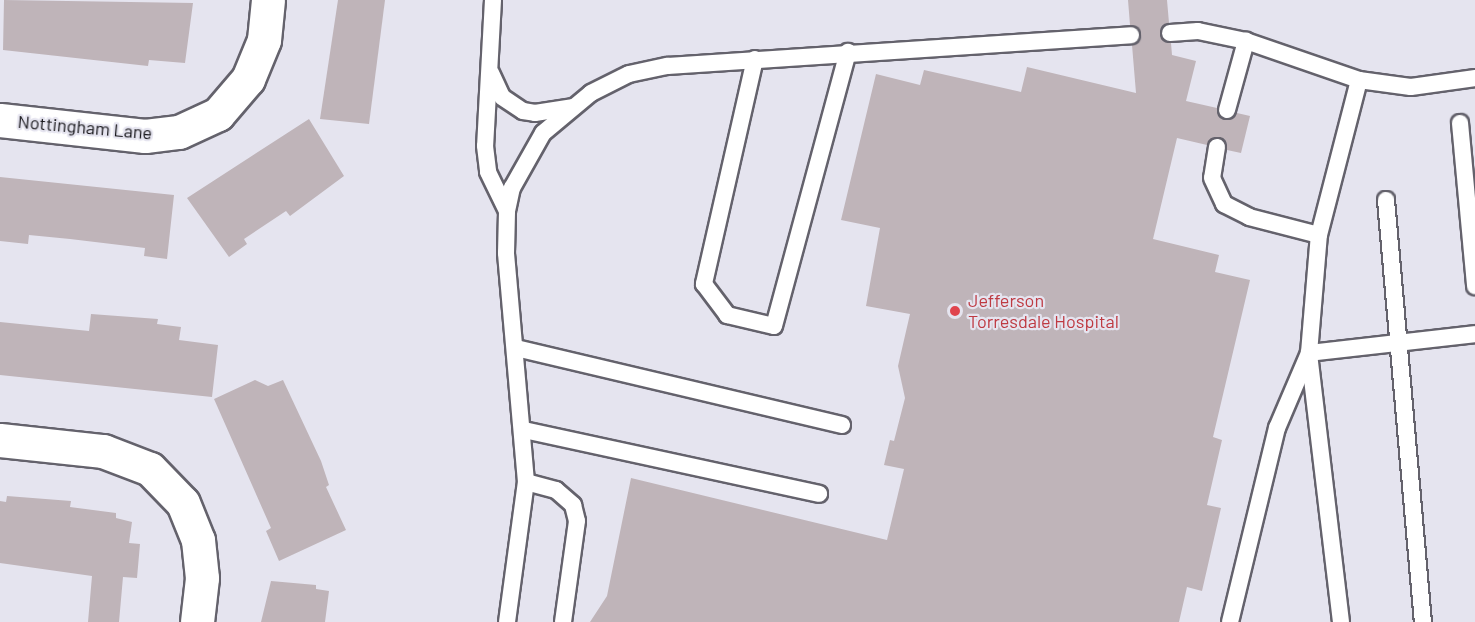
<!DOCTYPE html>
<style>
body{margin:0}
#map{position:relative;width:1475px;height:622px;overflow:hidden;background:#e5e4ef;font-family:Barlow,sans-serif}
div>[style]{position:absolute}
.building>*{inset:0;background:#bfb4b9}
.roads{filter:drop-shadow(2px 0 #64626c) drop-shadow(-2px 0 #64626c) drop-shadow(0 2px #64626c) drop-shadow(0 -2px #64626c)}
.lane>*{height:16px;margin:-8px;padding:0 8px;transform-origin:8px;border-radius:8px;background:#fff}
.street>*{height:33px;margin:-16.5px;padding:0 16.5px;transform-origin:16.5px;border-radius:16.5px;background:#fff}
.dots>*{width:16px;height:16px;translate:-50% -50%;box-sizing:border-box;border:3px solid #e5e4ef;border-radius:50%}
span{translate:-50% -50%;white-space:nowrap;text-align:center;line-height:1.15;-webkit-text-stroke:4.5px #e5e4ef;paint-order:stroke}
.street-label{font-size:18px;color:#151418}
.health-label{font-size:18px;color:#be3a42}
.left{translate:0 -50%;text-align:left}
</style>
<div id="map">
<div class="building">
<i style="clip-path:polygon(4px 0,193px 3px,185px 63px,149px 60px,148px 66px,3px 50px)"></i>
<i style="clip-path:polygon(338px 0,385px 0,369px 124px,320px 119px)"></i>
<i style="clip-path:polygon(1128px 0,1167px 0,1169px 23px,1161px 28px,1161px 38px,1171px 43px,1172px 55px,1196px 61px,1186px 101px,1217px 108px,1225px 120px,1237px 113px,1250px 116px,1241px 153px,1227px 150px,1227px 143px,1219px 137px,1207px 145px,1177px 138px,1153px 239px,1219px 255px,1215px 272px,1250px 280px,1213px 437px,1222px 440px,1207px 505px,1221px 508px,1202px 591px,1187px 587px,1179px 622px,590px 622px,607px 596px,631px 478px,887px 540px,904px 469px,884px 465px,890px 440px,894px 441px,905px 398px,898px 366px,910px 314px,866px 306px,880px 228px,841px 220px,876px 74px,920px 85px,924px 70px,1021px 92px,1027px 67px,1136px 93px,1132px 45px,1140px 40px,1141px 34px,1130px 25px)"></i>
<i style="clip-path:polygon(309px 119px,344px 176px,290px 216px,286px 211px,244px 239px,247px 244px,229px 257px,187px 198px)"></i>
<i style="clip-path:polygon(0 177px,174px 195px,167px 259px,144px 256px,145px 248px,70px 239px,29px 235px,28px 244px,0 241px)"></i>
<i style="clip-path:polygon(91px 314px,158px 319px,157px 324px,181px 327px,179px 340px,218px 345px,212px 397px,0 375px,0 322px,89px 331px)"></i>
<i style="clip-path:polygon(255px 380px,268px 386px,283px 380px,321px 461px,329px 485px,326px 487px,346px 530px,279px 561px,266px 531px,271px 528px,214px 399px)"></i>
<i style="clip-path:polygon(7px 496px,71px 501px,70px 507px,116px 513px,116px 518px,132px 522px,129px 543px,140px 544px,137px 578px,123px 577px,119px 622px,88px 622px,92px 576px,0 563px,0 501px,6px 502px)"></i>
<i style="clip-path:polygon(271px 581px,316px 585px,316px 589px,329px 591px,325px 622px,261px 622px)"></i>
</div>
<div class="roads">
<div class="lane">
<i style="left:493px;top:0;width:146px;rotate:93.1deg"></i>
<i style="left:485px;top:146px;width:26px;rotate:83deg"></i>
<i style="left:488px;top:172px;width:43px;rotate:64deg"></i>
<i style="left:1170px;top:33px;width:28px;rotate:-4deg"></i>
<i style="left:1198px;top:31px;width:49px;rotate:11.8deg"></i>
<i style="left:1246px;top:41px;width:120px;rotate:19deg"></i>
<i style="left:1359px;top:80px;width:52px;rotate:7.7deg"></i>
<i style="left:1411px;top:87px;width:65px;rotate:-8deg"></i>
<i style="left:755px;top:59px;width:231px;rotate:102.8deg"></i>
<i style="left:704px;top:284px;width:39px;rotate:53deg"></i>
<i style="left:727px;top:315px;width:48px;rotate:13.2deg"></i>
<i style="left:774px;top:326px;width:284px;rotate:-74.9deg"></i>
<i style="left:491px;top:73px;width:26px;rotate:65deg"></i>
<i style="left:502px;top:97px;width:25px;rotate:34deg"></i>
<i style="left:523px;top:111px;width:12px;rotate:9deg"></i>
<i style="left:535px;top:113px;width:36px;rotate:-9deg"></i>
<i style="left:1227px;top:110px;width:72px;rotate:-74.6deg"></i>
<i style="left:1460px;top:123px;width:164px;rotate:84.7deg"></i>
<i style="left:1217px;top:147px;width:31px;rotate:99deg"></i>
<i style="left:1212px;top:178px;width:29px;rotate:65deg"></i>
<i style="left:1224px;top:204px;width:28px;rotate:27deg"></i>
<i style="left:1249px;top:217px;width:72px;rotate:14.4deg"></i>
<i style="left:1386px;top:200px;width:424px;rotate:85deg"></i>
<i style="left:516px;top:348px;width:335px;rotate:13.3deg"></i>
<i style="left:1309px;top:353px;width:167px;rotate:-6.5deg"></i>
<i style="left:524px;top:430px;width:302px;rotate:12.2deg"></i>
<i style="left:526px;top:482px;width:31px;rotate:15deg"></i>
<i style="left:556px;top:490px;width:23px;rotate:41deg"></i>
<i style="left:573px;top:505px;width:16px;rotate:76deg"></i>
<i style="left:577px;top:521px;width:102px;rotate:97.9deg"></i>
<i style="left:507px;top:622px;width:141px;rotate:-82.3deg"></i>
<i style="left:526px;top:482px;width:230px;rotate:-95deg"></i>
<i style="left:506px;top:253px;width:42px;rotate:-88.6deg"></i>
<i style="left:507px;top:211px;width:24px;rotate:-78deg"></i>
<i style="left:512px;top:188px;width:63px;rotate:-60.6deg"></i>
<i style="left:543px;top:133px;width:62px;rotate:-39.8deg"></i>
<i style="left:591px;top:93px;width:42px;rotate:-26.6deg"></i>
<i style="left:629px;top:74px;width:40px;rotate:-12deg"></i>
<i style="left:668px;top:66px;width:464px;rotate:-3.8deg"></i>
<i style="left:1230px;top:622px;width:200px;rotate:-76.4deg"></i>
<i style="left:1277px;top:428px;width:82px;rotate:-66.9deg"></i>
<i style="left:1341px;top:622px;width:271px;rotate:-96.8deg"></i>
<i style="left:1309px;top:353px;width:118px;rotate:-85.2deg"></i>
<i style="left:1319px;top:235px;width:160px;rotate:-75.5deg"></i>
</div>
<div class="street">
<i style="left:0;top:120px;width:146px;rotate:6.3deg"></i>
<i style="left:145px;top:136px;width:34px;rotate:-7deg"></i>
<i style="left:179px;top:132px;width:43px;rotate:-24.8deg"></i>
<i style="left:218px;top:114px;width:46px;rotate:-49.4deg"></i>
<i style="left:248px;top:79px;width:42px;rotate:-67.7deg"></i>
<i style="left:264px;top:40px;width:40px;rotate:-84.3deg"></i>
<i style="left:0;top:440px;width:104px;rotate:6.1deg"></i>
<i style="left:103px;top:451px;width:50px;rotate:21deg"></i>
<i style="left:150px;top:469px;width:47px;rotate:45.9deg"></i>
<i style="left:183px;top:503px;width:40px;rotate:68deg"></i>
<i style="left:198px;top:540px;width:38px;rotate:84deg"></i>
<i style="left:202px;top:578px;width:44px;rotate:96.5deg"></i>
</div>
</div>
<div class="dots">
<i style="left:955px;top:311px;background:#e0444e"></i>
</div>
<div class="street-label">
<span style="left:85px;top:127px;rotate:5deg">Nottingham Lane</span>
</div>
<div class="health-label">
<span class="left" style="left:968px;top:311px">Jefferson<br>Torresdale Hospital</span>
</div>
</div>
